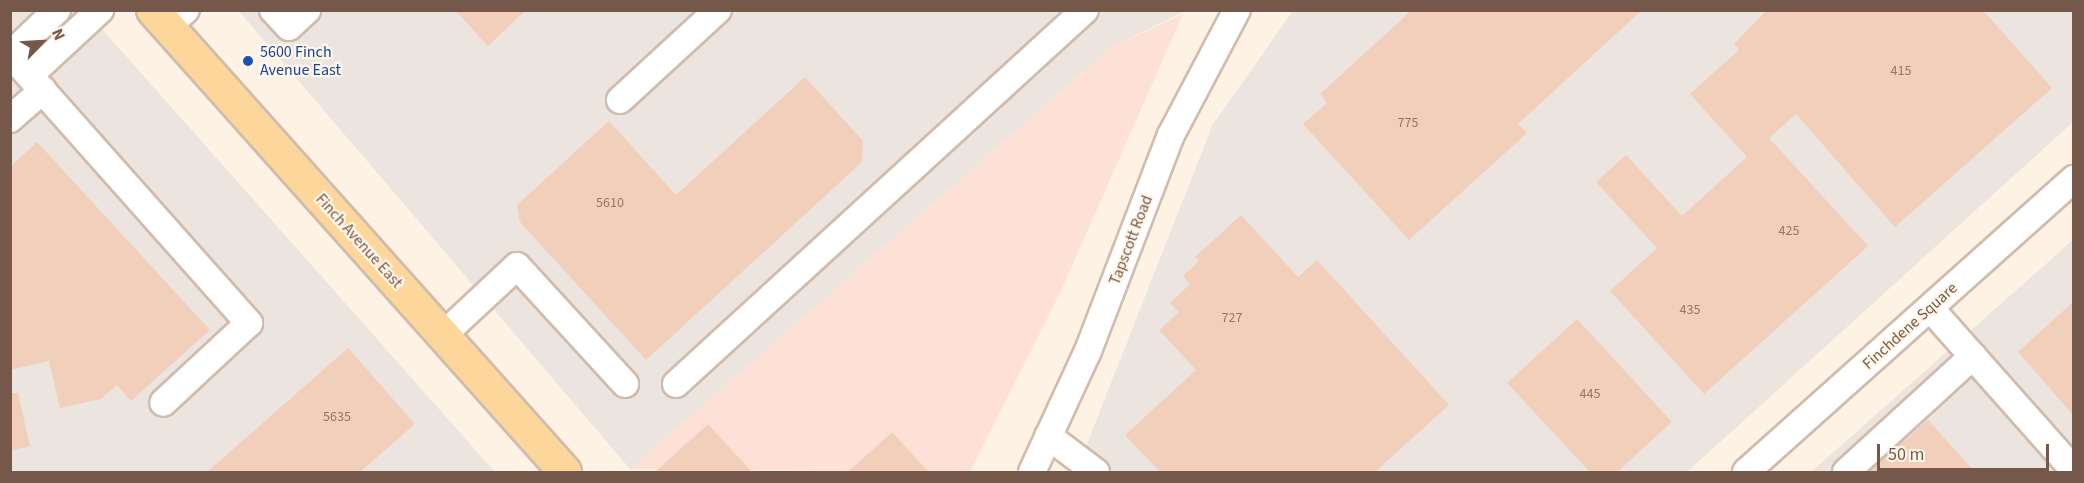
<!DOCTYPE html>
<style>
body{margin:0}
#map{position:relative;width:2084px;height:483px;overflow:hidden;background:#fdf2e3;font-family:"Source Sans 3",sans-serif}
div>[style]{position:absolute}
.commercial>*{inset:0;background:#fde1d6}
.industrial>*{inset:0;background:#ece4de}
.building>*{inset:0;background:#f2cfba}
.roads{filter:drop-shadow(2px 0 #d0bcad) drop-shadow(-2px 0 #d0bcad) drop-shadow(0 2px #d0bcad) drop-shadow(0 -2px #d0bcad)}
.minor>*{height:26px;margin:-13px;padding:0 13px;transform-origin:13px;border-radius:13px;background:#fff}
.major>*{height:32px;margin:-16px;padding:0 16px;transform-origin:16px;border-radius:16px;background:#fcd69a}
.dots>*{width:16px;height:16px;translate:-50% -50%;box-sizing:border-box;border:3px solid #fff6ea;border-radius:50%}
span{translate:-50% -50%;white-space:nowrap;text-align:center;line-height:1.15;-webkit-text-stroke:4.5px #fff6ea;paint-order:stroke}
.number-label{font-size:14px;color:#947665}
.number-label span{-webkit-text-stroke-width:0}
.transit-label{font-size:16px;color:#164399}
.left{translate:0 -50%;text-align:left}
.street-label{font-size:16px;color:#755849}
.frame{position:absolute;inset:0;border:12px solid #755849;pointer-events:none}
.north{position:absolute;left:12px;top:12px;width:60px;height:60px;-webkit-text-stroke:4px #fff6ea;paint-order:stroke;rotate:65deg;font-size:16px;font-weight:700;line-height:24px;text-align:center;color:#755849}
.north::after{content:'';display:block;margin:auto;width:21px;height:27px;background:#755849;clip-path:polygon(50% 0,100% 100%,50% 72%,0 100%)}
.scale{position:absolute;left:1877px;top:444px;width:172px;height:27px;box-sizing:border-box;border:3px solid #755849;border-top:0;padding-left:8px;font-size:18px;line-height:21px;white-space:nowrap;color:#755849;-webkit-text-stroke:4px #fff6ea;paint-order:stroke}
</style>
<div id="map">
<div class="commercial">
<i style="clip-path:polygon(1183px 14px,1061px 291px,970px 472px,630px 469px,1110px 48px)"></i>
</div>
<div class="industrial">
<i style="clip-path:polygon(10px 11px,86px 11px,495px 472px,11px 472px)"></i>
<i style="clip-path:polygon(239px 11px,1185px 11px,1110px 48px,630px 469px)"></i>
<i style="clip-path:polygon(1293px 11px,2073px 11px,2073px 122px,1687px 472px,1076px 472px,1213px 124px)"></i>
<i style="clip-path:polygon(2073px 240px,2073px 472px,1811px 472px)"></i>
</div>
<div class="building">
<i style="clip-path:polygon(455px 10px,526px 10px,488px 46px)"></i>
<i style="clip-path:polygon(1412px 10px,1642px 10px,1518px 124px,1527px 133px,1409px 240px,1303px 124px,1327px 103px,1320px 94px)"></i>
<i style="clip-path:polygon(1767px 10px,1983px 10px,2052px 88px,1895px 227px,1796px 114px,1769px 138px,1868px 246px,1704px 394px,1610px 291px,1657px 248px,1596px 182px,1626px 155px,1682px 216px,1747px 157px,1690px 94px,1739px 50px,1734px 44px)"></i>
<i style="clip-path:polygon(805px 77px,863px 141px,862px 162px,646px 360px,520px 222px,517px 205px,609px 121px,676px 195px)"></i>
<i style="clip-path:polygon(37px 142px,210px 330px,131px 401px,117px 385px,101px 399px,60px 408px,49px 361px,10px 370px,10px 167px)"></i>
<i style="clip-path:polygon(1241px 215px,1298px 277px,1317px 260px,1449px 405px,1375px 472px,1160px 472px,1125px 435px,1196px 370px,1159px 330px,1179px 312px,1170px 303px,1190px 284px,1183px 276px,1199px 261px,1195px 257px)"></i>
<i style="clip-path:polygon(2073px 302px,2073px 415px,2018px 352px)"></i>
<i style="clip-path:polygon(1577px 319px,1672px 422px,1617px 472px,1590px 472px,1507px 383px)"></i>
<i style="clip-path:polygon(348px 348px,415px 424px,360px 472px,207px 472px)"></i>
<i style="clip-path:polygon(10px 393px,18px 393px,30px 446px,10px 451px)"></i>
<i style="clip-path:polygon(1928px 420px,1975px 472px,1868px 472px)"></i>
<i style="clip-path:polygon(708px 424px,752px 472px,655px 472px)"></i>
<i style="clip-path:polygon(892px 432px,929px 472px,848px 472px)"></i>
</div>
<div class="roads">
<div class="minor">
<i style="left:273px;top:10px;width:23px;rotate:47deg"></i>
<i style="left:289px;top:27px;width:25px;rotate:-43deg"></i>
<i style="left:168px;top:26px;width:24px;rotate:-42deg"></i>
<i style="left:10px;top:54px;width:360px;rotate:48.4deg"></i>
<i style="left:249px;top:323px;width:117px;rotate:137.1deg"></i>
<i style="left:11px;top:54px;width:64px;rotate:-43.7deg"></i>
<i style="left:30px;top:75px;width:96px;rotate:-42.9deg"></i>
<i style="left:620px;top:100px;width:133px;rotate:-42.6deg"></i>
<i style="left:10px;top:119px;width:44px;rotate:-41.3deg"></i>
<i style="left:1930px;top:308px;width:217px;rotate:48.4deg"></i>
<i style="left:443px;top:335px;width:101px;rotate:-43deg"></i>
<i style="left:517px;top:266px;width:160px;rotate:47.5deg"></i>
<i style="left:676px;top:384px;width:554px;rotate:-42.44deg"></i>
<i style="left:1048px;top:436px;width:60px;rotate:36.9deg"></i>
<i style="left:1032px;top:472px;width:133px;rotate:-65.2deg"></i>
<i style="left:1088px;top:351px;width:231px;rotate:-69deg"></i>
<i style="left:1171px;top:135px;width:141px;rotate:-62.2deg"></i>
<i style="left:1746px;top:472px;width:440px;rotate:-41.8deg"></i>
<i style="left:1846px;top:472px;width:172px;rotate:-42.4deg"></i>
</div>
<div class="major">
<i style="left:153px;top:10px;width:619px;rotate:48.27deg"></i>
</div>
</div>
<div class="dots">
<i style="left:248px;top:61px;background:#1a4fb4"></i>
</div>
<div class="number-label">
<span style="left:1901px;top:71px">415</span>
<span style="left:1408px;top:123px">775</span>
<span style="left:610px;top:203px">5610</span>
<span style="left:1789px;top:231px">425</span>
<span style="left:1690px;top:310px">435</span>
<span style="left:1232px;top:318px">727</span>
<span style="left:1590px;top:394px">445</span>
<span style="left:337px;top:417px">5635</span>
</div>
<div class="transit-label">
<span class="left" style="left:260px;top:61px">5600 Finch<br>Avenue East</span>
</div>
<div class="street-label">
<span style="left:1131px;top:240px;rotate:-69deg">Tapscott Road</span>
<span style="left:359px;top:241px;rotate:48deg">Finch Avenue East</span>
<span style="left:1910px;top:326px;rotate:-42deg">Finchdene Square</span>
</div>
<div class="frame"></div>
<div class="north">N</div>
<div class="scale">50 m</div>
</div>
